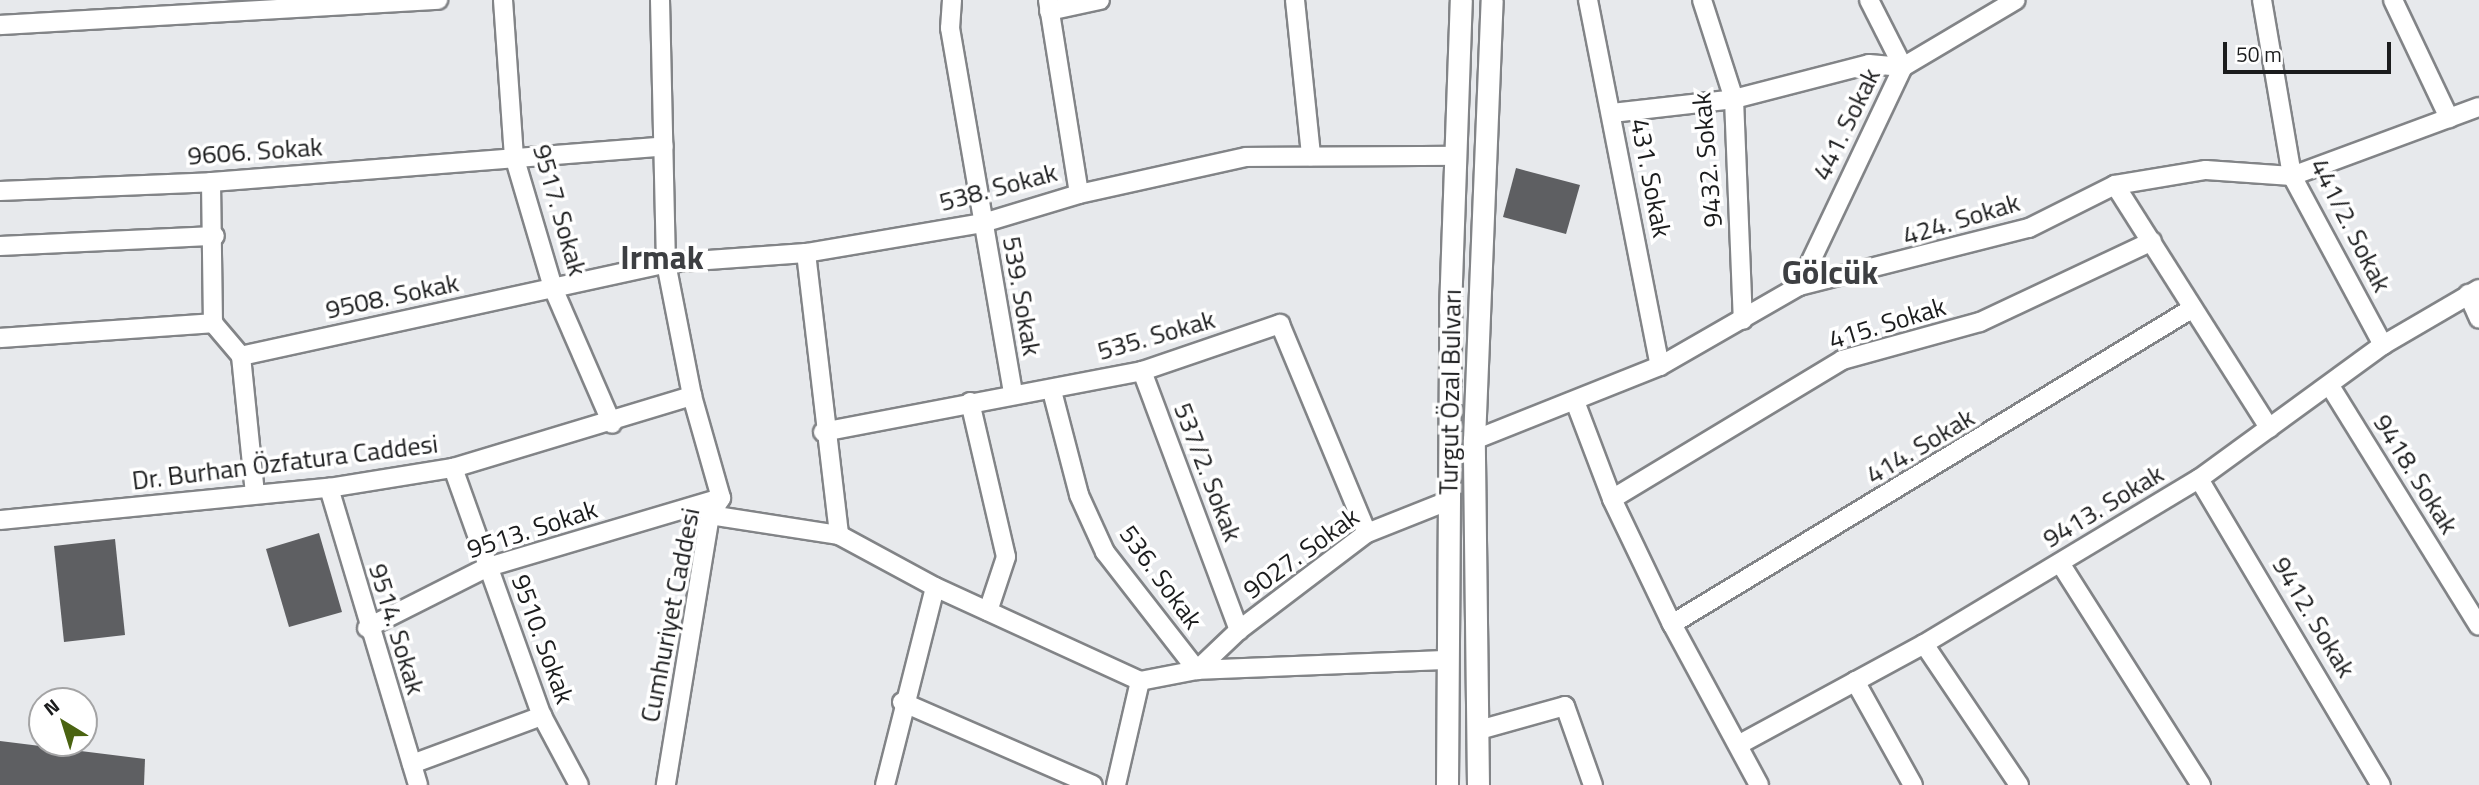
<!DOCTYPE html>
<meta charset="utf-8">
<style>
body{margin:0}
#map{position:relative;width:2479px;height:785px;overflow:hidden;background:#e7e9ec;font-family:"Titillium Web",sans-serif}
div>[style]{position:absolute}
.building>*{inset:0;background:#5e5f62}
.roads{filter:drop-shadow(2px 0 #828487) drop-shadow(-2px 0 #828487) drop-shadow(0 2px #828487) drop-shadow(0 -2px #828487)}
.minor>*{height:18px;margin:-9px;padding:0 9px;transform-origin:9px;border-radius:9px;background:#fff}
.tertiary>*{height:21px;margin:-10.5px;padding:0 10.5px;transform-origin:10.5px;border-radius:10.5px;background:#fff}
span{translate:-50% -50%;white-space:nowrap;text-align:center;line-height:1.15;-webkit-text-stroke:7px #fff;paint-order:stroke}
.street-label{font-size:26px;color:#1b1c1d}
.district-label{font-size:33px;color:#3d3f42;font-weight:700}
.north{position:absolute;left:28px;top:687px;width:70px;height:70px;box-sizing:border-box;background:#fff;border:2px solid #a4a4a5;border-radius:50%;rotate:322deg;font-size:19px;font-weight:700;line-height:28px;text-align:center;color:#1b1c1d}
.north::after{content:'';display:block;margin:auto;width:24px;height:32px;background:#4a6311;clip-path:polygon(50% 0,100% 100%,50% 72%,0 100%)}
.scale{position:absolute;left:2223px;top:42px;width:168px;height:32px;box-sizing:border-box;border:4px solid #1b1c1d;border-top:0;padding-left:9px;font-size:21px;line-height:24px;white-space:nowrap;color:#1b1c1d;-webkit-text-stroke:5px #fff;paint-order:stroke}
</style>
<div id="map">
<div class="building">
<i style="clip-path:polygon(1516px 168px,1580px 185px,1566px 234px,1503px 217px)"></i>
<i style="clip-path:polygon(319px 533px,342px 612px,289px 627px,266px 549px)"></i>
<i style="clip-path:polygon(115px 539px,125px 635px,64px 642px,54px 546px)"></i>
<i style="clip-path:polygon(0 741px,145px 759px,144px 785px,0 785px)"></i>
</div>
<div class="roads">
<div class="minor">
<i style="left:503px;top:0;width:156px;rotate:86deg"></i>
<i style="left:514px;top:156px;width:138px;rotate:73.5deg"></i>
<i style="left:553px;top:288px;width:148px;rotate:66.5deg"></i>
<i style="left:660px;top:0;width:263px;rotate:88.7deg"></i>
<i style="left:666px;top:263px;width:136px;rotate:78.9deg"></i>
<i style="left:692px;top:396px;width:106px;rotate:74.1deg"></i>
<i style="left:721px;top:498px;width:20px;rotate:123deg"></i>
<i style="left:710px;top:515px;width:274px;rotate:99.3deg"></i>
<i style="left:952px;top:0;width:28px;rotate:94deg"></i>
<i style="left:950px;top:28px;width:371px;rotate:80.2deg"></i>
<i style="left:1048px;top:0;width:196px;rotate:80.9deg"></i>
<i style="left:1295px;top:0;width:157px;rotate:84.1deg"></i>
<i style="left:1588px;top:0;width:373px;rotate:78.9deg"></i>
<i style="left:1702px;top:0;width:104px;rotate:72.1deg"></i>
<i style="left:1734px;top:99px;width:221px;rotate:87.7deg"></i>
<i style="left:1869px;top:0;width:75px;rotate:63.1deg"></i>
<i style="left:2262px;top:0;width:179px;rotate:80.3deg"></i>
<i style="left:2292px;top:176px;width:192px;rotate:61.7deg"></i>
<i style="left:2393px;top:0;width:131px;rotate:64.6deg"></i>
<i style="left:1049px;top:11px;width:52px;rotate:-12.2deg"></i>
<i style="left:0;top:25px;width:439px;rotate:-3.3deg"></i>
<i style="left:1612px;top:113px;width:123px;rotate:-6.5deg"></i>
<i style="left:1734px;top:99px;width:139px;rotate:-14.5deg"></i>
<i style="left:1869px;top:64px;width:34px;rotate:5deg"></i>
<i style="left:211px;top:182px;width:141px;rotate:89.2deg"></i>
<i style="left:213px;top:323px;width:43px;rotate:49.7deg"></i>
<i style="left:241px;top:356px;width:138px;rotate:84.2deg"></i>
<i style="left:2115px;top:185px;width:288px;rotate:57.6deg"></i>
<i style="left:0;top:191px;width:211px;rotate:-2.4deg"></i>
<i style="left:211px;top:182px;width:454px;rotate:-4.5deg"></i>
<i style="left:0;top:246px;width:215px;rotate:-2.7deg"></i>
<i style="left:806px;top:253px;width:284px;rotate:83.3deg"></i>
<i style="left:1799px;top:286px;width:242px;rotate:-64.6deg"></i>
<i style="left:1903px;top:67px;width:131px;rotate:-30.7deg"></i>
<i style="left:2468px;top:294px;width:27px;rotate:66deg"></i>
<i style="left:0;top:338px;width:214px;rotate:-4deg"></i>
<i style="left:241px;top:356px;width:435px;rotate:-12.3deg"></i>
<i style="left:666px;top:263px;width:140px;rotate:-4.1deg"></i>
<i style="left:806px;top:253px;width:180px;rotate:-9.6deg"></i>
<i style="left:983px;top:223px;width:100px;rotate:-16.8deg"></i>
<i style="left:1079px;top:194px;width:171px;rotate:-12.5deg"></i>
<i style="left:1246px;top:157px;width:211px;rotate:-0.3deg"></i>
<i style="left:1142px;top:371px;width:277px;rotate:69.5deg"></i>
<i style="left:2330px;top:386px;width:282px;rotate:58.2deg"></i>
<i style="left:1052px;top:391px;width:107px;rotate:75.4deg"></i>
<i style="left:1079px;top:495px;width:63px;rotate:65.5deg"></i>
<i style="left:1105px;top:552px;width:150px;rotate:52.1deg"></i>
<i style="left:1197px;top:670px;width:58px;rotate:-43.6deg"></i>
<i style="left:1239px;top:630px;width:161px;rotate:-37.2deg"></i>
<i style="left:1367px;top:533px;width:89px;rotate:-21.7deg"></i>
<i style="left:970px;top:402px;width:159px;rotate:76.9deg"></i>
<i style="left:1006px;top:557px;width:57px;rotate:108.4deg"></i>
<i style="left:1576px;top:404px;width:102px;rotate:69.2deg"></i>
<i style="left:1612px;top:499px;width:139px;rotate:64.4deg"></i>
<i style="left:1672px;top:624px;width:183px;rotate:61.6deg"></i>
<i style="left:823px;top:432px;width:325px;rotate:-10.8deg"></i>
<i style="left:1142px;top:371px;width:146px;rotate:-18.8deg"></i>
<i style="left:1280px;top:324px;width:226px;rotate:67.4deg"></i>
<i style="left:1474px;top:440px;width:200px;rotate:-21.7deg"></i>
<i style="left:1660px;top:366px;width:160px;rotate:-29.9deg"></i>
<i style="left:1799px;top:286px;width:237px;rotate:-14.2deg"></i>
<i style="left:2029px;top:228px;width:96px;rotate:-26.6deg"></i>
<i style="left:2115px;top:185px;width:92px;rotate:-9.4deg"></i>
<i style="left:2206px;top:170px;width:86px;rotate:4deg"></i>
<i style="left:2292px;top:176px;width:199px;rotate:-20.3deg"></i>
<i style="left:453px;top:468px;width:263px;rotate:70.3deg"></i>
<i style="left:542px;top:716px;width:78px;rotate:61.8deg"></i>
<i style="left:2199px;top:479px;width:356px;rotate:59.3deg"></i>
<i style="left:329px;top:488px;width:310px;rotate:73.3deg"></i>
<i style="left:1612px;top:499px;width:269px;rotate:-31.1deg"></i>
<i style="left:1842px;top:360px;width:143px;rotate:-15.4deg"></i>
<i style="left:1980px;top:322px;width:190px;rotate:-25.2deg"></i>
<i style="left:710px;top:515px;width:131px;rotate:8.8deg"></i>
<i style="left:839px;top:535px;width:109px;rotate:28.4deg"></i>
<i style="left:935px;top:587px;width:226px;rotate:24.6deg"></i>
<i style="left:0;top:520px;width:331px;rotate:-5.6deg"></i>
<i style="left:329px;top:488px;width:126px;rotate:-9.2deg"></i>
<i style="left:453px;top:468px;width:250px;rotate:-16.8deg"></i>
<i style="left:2060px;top:563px;width:263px;rotate:57.6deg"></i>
<i style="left:1672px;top:624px;width:609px;rotate:-31.24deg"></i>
<i style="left:367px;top:628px;width:136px;rotate:-26.8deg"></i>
<i style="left:488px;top:567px;width:243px;rotate:-16.5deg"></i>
<i style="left:1924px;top:644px;width:170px;rotate:56deg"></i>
<i style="left:1855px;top:681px;width:119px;rotate:60.9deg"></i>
<i style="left:902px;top:702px;width:208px;rotate:23.5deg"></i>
<i style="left:1479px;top:730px;width:89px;rotate:-15.6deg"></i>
<i style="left:1565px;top:706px;width:84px;rotate:70.5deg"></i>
<i style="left:1740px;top:744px;width:209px;rotate:-28.5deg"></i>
<i style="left:1924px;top:644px;width:321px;rotate:-31deg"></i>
<i style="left:2199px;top:479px;width:228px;rotate:-36.1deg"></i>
<i style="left:2383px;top:345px;width:111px;rotate:-30.3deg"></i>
<i style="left:412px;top:764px;width:139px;rotate:-20.3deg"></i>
<i style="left:885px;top:785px;width:204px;rotate:-75.8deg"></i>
<i style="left:1116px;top:785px;width:107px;rotate:-77deg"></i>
<i style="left:1140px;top:681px;width:58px;rotate:-10.9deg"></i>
<i style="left:1197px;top:670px;width:251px;rotate:-2.3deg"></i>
</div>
<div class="tertiary">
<i style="left:1447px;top:785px;width:475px;rotate:-89.6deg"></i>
<i style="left:1450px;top:310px;width:310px;rotate:-88deg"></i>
<i style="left:1478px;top:785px;width:345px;rotate:-90.7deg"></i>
<i style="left:1474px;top:440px;width:440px;rotate:-87.7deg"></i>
</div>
</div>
<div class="street-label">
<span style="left:1846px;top:124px;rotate:-64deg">441. Sokak</span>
<span style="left:255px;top:151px;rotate:-4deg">9606. Sokak</span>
<span style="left:1707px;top:160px;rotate:-95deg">9432. Sokak</span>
<span style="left:1651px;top:178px;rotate:79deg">431. Sokak</span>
<span style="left:998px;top:187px;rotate:-15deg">538. Sokak</span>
<span style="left:560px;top:210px;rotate:74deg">9517. Sokak</span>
<span style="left:1961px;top:219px;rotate:-17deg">424. Sokak</span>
<span style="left:2351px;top:225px;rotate:63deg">441/2. Sokak</span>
<span style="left:392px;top:296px;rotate:-12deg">9508. Sokak</span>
<span style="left:1022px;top:296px;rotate:80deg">539. Sokak</span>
<span style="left:1887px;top:323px;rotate:-17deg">415. Sokak</span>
<span style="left:1156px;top:335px;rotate:-16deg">535. Sokak</span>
<span style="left:1450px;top:392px;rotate:-89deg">Turgut Özal Bulvarı</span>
<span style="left:1920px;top:446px;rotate:-31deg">414. Sokak</span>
<span style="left:285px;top:462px;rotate:-7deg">Dr. Burhan Özfatura Caddesi</span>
<span style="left:1208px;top:472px;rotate:69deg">537/2. Sokak</span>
<span style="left:2416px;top:474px;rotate:58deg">9418. Sokak</span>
<span style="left:2103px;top:506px;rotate:-31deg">9413. Sokak</span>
<span style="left:532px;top:529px;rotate:-18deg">9513. Sokak</span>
<span style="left:1301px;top:553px;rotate:-36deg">9027. Sokak</span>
<span style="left:1161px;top:577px;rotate:54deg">536. Sokak</span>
<span style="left:670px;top:615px;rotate:-79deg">Cumhuriyet Caddesi</span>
<span style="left:2314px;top:617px;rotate:59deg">9412. Sokak</span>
<span style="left:397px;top:629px;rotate:73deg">9514. Sokak</span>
<span style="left:543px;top:639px;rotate:70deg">9510. Sokak</span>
</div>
<div class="district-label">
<span style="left:662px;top:258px">Irmak</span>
<span style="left:1830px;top:273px">Gölcük</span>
</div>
<div class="north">N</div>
<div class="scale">50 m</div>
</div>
